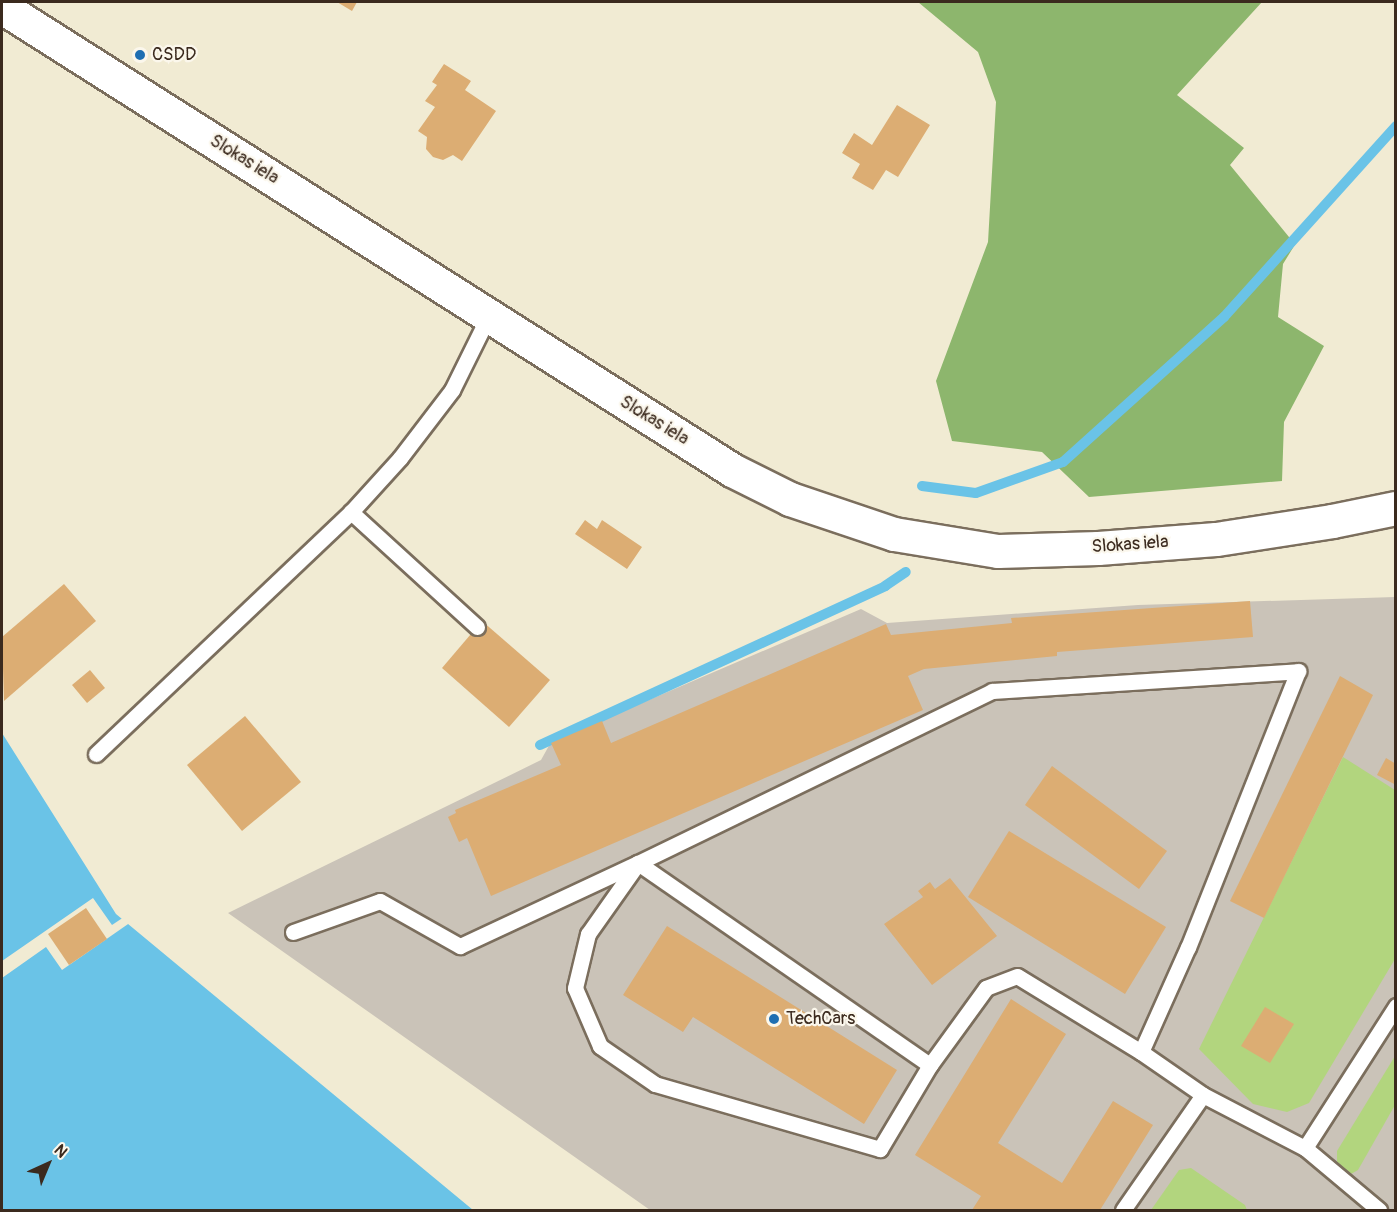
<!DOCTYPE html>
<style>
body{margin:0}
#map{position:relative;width:1397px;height:1212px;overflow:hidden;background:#f1ebd3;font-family:Pangolin,sans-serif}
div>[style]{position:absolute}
.industrial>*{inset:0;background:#cac3b8}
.green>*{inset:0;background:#b2d57e}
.forest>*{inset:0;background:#8db66d}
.water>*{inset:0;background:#6ac3e7}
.pier>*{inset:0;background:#f1ebd3}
.stream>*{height:10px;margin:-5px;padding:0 5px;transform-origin:5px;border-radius:5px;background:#6ac3e7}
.building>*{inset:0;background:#dcad73}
.roads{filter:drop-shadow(2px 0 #7b6e5d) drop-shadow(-2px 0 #7b6e5d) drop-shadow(0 2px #7b6e5d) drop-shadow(0 -2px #7b6e5d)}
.service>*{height:15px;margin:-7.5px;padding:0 7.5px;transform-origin:7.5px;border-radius:7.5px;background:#fff}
.secondary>*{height:33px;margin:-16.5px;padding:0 16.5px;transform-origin:16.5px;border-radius:16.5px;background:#fff}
.dots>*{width:16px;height:16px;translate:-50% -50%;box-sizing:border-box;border:3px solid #fbf7ec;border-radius:50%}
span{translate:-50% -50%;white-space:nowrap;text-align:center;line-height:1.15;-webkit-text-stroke:4.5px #fbf7ec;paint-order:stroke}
.poi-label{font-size:18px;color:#3b2a1e}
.left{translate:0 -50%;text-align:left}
.street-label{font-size:18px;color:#3b2a1e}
.frame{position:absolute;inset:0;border:3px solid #3b2a1e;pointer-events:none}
.north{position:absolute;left:18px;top:1134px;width:60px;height:60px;-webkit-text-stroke:4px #fbf7ec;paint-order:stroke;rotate:44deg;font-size:16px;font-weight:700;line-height:24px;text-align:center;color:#3b2a1e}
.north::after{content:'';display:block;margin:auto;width:21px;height:27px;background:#3b2a1e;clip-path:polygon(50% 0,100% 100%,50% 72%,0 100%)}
</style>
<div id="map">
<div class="industrial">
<i style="clip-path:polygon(1395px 597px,1395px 1210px,650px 1210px,228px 913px,541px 760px,551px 742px,861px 609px,887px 623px,1138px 605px)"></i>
</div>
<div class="green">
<i style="clip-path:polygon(1343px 757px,1395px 790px,1395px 959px,1309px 1103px,1287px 1112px,1253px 1104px,1199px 1049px)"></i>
<i style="clip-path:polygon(1395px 1056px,1395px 1105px,1358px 1170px,1351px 1174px,1337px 1164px,1337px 1151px)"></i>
<i style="clip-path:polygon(1191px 1168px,1245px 1205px,1247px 1210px,1151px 1210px,1179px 1170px)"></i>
</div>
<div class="forest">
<i style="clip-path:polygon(918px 2px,1262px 2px,1177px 95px,1244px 148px,1230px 165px,1289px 237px,1299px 238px,1283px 264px,1278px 317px,1324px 346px,1284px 422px,1282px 481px,1089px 497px,1042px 452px,952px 441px,936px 381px,988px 242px,996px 102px,978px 52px)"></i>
</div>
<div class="water">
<i style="clip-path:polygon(2px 733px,116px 914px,473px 1210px,2px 1210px)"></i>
</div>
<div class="pier">
<i style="clip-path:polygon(93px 898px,112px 925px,124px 917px,131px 922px,62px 970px,46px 947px,2px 978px,2px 961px)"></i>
</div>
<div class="stream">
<i style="left:922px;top:486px;width:54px;rotate:7.4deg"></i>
<i style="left:976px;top:493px;width:92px;rotate:-19.6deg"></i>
<i style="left:1063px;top:462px;width:217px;rotate:-42deg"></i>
<i style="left:1224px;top:317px;width:257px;rotate:-48deg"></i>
<i style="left:540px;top:745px;width:380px;rotate:-24.7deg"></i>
<i style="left:885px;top:586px;width:25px;rotate:-34deg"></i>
</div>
<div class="building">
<i style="clip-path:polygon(337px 2px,357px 2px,352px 11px)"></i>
<i style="clip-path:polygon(444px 64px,471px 81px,465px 90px,496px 111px,462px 161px,453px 155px,443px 160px,433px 157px,426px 149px,427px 137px,418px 131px,435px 107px,425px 101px,437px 85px,432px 82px)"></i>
<i style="clip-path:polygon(897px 105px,930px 125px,898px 177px,886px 170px,873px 190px,852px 178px,860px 164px,842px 153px,854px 133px,872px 145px)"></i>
<i style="clip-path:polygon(585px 520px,597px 529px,602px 520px,642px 547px,627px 569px,575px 534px)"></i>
<i style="clip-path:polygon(64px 584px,96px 621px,4px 701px,2px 637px)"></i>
<i style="clip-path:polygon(1250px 601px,1253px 637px,1057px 652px,1057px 656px,924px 669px,908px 676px,923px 710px,491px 896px,467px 838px,459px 842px,448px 817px,456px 813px,455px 810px,561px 765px,551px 743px,602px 721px,611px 743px,886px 624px,891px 635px,1012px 623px,1011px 618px)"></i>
<i style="clip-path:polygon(482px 621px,550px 680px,509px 727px,442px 668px)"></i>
<i style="clip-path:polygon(90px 670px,105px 688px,87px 703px,72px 685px)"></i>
<i style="clip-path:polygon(1340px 676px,1373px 695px,1264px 918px,1230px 901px)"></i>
<i style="clip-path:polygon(245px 716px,301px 782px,242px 831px,187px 765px)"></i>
<i style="clip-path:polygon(1386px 758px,1396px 764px,1396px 785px,1377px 775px)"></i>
<i style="clip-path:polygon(1052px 766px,1167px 851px,1139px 889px,1025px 805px)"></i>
<i style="clip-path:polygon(1009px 831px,1166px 927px,1125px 994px,968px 897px)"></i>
<i style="clip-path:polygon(950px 878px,997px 936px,932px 985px,884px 924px,923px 897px,918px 891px,930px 882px,935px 889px)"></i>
<i style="clip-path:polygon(86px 908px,107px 939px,69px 965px,48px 934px)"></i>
<i style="clip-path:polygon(667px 926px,897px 1070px,864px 1124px,693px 1017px,683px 1032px,623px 995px)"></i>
<i style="clip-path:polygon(1011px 999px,1066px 1034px,998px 1143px,1062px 1183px,1113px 1101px,1153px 1125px,1100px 1210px,972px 1210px,981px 1196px,915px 1155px)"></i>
<i style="clip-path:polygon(1265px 1007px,1294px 1024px,1270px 1063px,1241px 1046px)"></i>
</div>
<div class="roads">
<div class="service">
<i style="left:477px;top:627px;width:171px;rotate:-137.6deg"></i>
<i style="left:351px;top:512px;width:73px;rotate:-47.8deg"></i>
<i style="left:400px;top:458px;width:86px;rotate:-52.6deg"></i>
<i style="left:452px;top:390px;width:81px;rotate:-63.7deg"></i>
<i style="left:1298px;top:671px;width:297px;rotate:111.7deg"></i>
<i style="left:1188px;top:947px;width:115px;rotate:114.1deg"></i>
<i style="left:1141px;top:1052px;width:145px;rotate:-148.5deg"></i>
<i style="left:1017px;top:976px;width:33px;rotate:159deg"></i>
<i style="left:986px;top:988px;width:95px;rotate:126deg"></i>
<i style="left:930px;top:1065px;width:98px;rotate:120.8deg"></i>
<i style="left:880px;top:1149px;width:234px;rotate:-163.9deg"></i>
<i style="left:655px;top:1084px;width:67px;rotate:-145.4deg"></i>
<i style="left:600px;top:1046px;width:63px;rotate:-113.3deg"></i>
<i style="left:575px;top:988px;width:56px;rotate:-76.5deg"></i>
<i style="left:588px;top:934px;width:87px;rotate:-54.8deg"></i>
<i style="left:638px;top:863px;width:394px;rotate:-25.9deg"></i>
<i style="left:992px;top:691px;width:307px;rotate:-3.7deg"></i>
<i style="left:96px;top:754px;width:352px;rotate:-43.5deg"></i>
<i style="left:293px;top:932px;width:92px;rotate:-19.6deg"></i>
<i style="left:380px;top:901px;width:92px;rotate:29.4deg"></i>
<i style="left:460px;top:946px;width:196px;rotate:-25deg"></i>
<i style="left:638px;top:863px;width:355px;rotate:34.7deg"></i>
<i style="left:1141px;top:1052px;width:75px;rotate:34.7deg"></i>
<i style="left:1203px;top:1095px;width:115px;rotate:27.5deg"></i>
<i style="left:1305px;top:1148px;width:169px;rotate:-57.3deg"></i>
<i style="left:1305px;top:1148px;width:97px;rotate:40deg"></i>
<i style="left:1123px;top:1210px;width:140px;rotate:-55.2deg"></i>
</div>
<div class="secondary">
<i style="left:2px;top:7px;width:864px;rotate:32.38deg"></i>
<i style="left:732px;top:470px;width:65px;rotate:26.6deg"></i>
<i style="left:790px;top:499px;width:110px;rotate:18.6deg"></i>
<i style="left:894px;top:534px;width:105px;rotate:9.3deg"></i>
<i style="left:998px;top:551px;width:100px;rotate:-1.7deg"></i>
<i style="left:1098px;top:548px;width:118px;rotate:-4.4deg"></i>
<i style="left:1216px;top:539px;width:117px;rotate:-8.8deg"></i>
<i style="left:1332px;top:521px;width:65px;rotate:-11.5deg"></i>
</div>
</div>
<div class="dots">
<i style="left:140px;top:55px;background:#1f6fb2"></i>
<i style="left:774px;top:1019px;background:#1f6fb2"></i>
</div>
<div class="poi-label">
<span class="left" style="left:152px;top:55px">CSDD</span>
<span class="left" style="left:786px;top:1019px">TechCars</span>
</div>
<div class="street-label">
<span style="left:244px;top:160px;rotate:32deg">Slokas iela</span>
<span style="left:654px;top:421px;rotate:32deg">Slokas iela</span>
<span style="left:1130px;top:545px;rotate:-4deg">Slokas iela</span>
</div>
<div class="frame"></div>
<div class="north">N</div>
</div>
